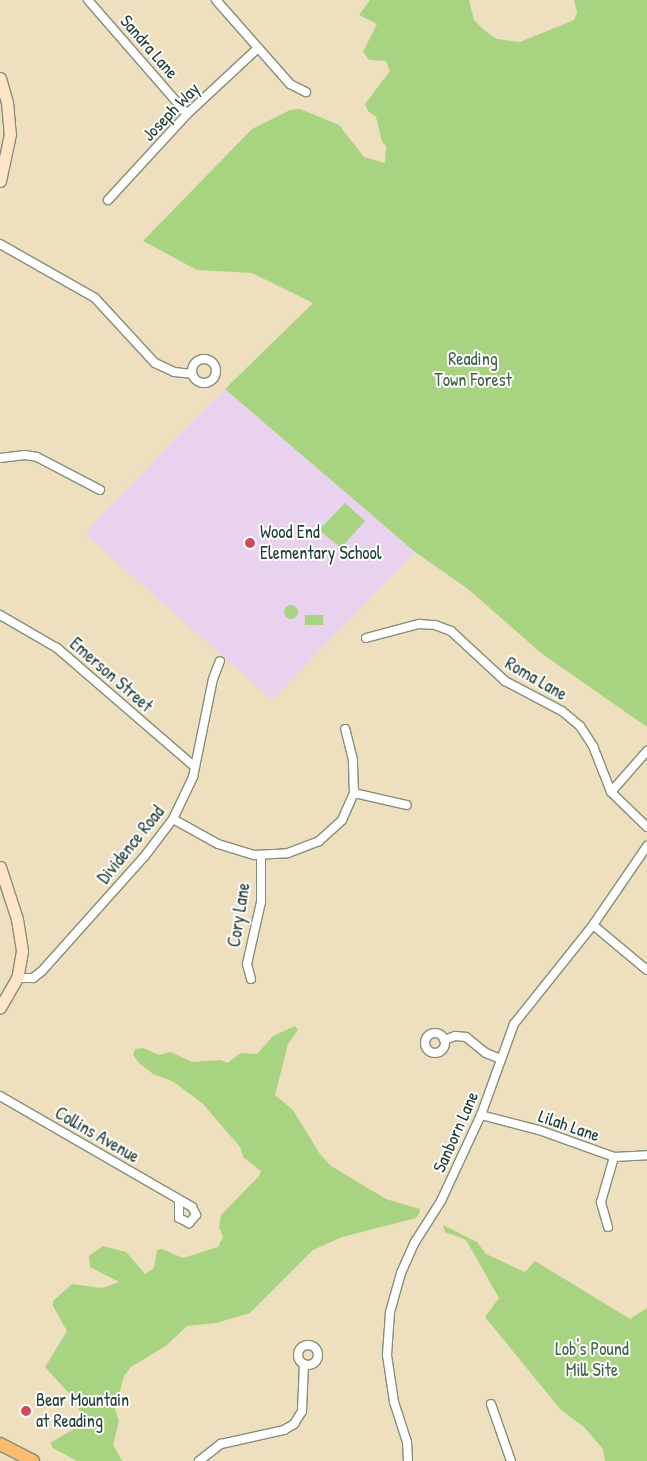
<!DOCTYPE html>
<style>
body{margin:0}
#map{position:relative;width:647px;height:1461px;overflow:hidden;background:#eedfbf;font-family:"Patrick Hand",sans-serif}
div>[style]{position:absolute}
.built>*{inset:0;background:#e8d2ee}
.green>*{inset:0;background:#a8d481}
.round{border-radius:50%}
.roads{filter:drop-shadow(1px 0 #868e7a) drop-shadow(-1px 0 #868e7a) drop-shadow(0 1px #868e7a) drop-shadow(0 -1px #868e7a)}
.street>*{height:8px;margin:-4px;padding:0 4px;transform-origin:4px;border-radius:4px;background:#fff}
.street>.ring{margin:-4px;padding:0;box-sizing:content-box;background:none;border:8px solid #fff;border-radius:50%}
.secondary>*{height:11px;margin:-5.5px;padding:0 5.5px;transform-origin:5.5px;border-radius:5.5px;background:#fde5c5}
.primary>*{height:12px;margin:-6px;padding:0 6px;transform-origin:6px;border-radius:6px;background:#f9be6d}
.dots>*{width:14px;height:14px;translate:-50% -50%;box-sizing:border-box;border:2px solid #fff;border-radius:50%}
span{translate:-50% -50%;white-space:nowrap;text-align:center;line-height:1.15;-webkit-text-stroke:4px #fff;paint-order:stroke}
.street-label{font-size:18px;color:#1f3d34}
.park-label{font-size:18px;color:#416347}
.poi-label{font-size:18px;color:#1f3d34}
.left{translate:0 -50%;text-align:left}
</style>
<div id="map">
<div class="built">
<i style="clip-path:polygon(225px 389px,415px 552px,272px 700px,86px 535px,90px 526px)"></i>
</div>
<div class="green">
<i style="clip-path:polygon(370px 0,469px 0,474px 20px,485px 31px,497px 39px,520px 42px,574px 20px,577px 13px,574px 0,647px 0,647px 727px,541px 653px,468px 589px,415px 552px,225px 389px,313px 303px,252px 273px,197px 270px,143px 241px,252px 129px,290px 110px,300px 109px,339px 125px,364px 157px,385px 163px,386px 146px,382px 142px,376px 117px,368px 111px,365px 104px,390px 71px,386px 61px,369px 60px,363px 52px,377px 24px,359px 15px)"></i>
<i style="clip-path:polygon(345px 503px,365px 521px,341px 548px,319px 530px)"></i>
<i class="round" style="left:284px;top:605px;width:14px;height:14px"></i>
<i style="clip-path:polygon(305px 615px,323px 615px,323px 625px,305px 625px)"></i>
<i style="clip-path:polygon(295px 1026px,298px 1030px,288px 1044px,275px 1095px,293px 1110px,320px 1154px,331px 1166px,386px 1199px,420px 1209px,419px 1214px,416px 1218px,342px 1237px,313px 1250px,250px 1313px,216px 1323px,187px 1326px,167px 1345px,131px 1367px,124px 1376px,115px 1409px,119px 1421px,113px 1445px,122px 1461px,77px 1461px,53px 1448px,50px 1443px,72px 1430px,81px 1416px,76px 1401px,45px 1367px,67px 1331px,53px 1306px,53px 1301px,72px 1284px,102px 1288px,119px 1282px,90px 1267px,89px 1256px,103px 1246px,126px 1252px,145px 1274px,154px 1268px,157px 1250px,162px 1249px,183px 1258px,218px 1247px,223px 1237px,219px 1227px,221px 1215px,259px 1176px,261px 1171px,244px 1158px,240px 1147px,203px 1104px,174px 1082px,153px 1074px,139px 1063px,133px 1055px,135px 1049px,143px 1048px,159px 1055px,170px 1052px,192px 1062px,221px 1060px,227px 1063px,241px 1053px,257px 1054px,273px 1036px)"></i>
<i style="clip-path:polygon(443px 1225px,477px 1242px,486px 1254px,525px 1272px,535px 1261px,630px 1319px,647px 1308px,647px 1461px,605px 1461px,603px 1449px,584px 1427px,561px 1410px,485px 1317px,499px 1298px,466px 1240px,445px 1232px)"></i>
</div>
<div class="roads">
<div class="street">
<i style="left:88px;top:0;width:151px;rotate:49deg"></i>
<i style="left:216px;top:0;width:112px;rotate:48.6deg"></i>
<i style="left:290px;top:84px;width:18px;rotate:27deg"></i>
<i style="left:108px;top:200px;width:117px;rotate:-47.4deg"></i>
<i style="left:187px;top:114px;width:97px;rotate:-42.9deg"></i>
<i style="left:0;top:244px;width:109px;rotate:29.6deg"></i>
<i style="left:95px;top:298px;width:88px;rotate:47.3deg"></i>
<i style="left:155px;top:363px;width:21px;rotate:25deg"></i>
<i style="left:174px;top:372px;width:18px;rotate:6deg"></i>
<i class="ring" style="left:192px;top:359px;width:16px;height:16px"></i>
<i style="left:0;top:458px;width:25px;rotate:-7deg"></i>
<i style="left:25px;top:455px;width:12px;rotate:9deg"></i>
<i style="left:37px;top:457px;width:71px;rotate:27.6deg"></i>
<i style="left:0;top:615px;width:66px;rotate:30.1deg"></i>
<i style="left:57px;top:648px;width:182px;rotate:40.8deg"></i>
<i style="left:366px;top:638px;width:55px;rotate:-14.8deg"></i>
<i style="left:419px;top:624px;width:16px;rotate:4deg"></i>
<i style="left:435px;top:625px;width:17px;rotate:21deg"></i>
<i style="left:451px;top:631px;width:74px;rotate:42.8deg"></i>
<i style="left:505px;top:681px;width:64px;rotate:27.8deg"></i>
<i style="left:562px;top:711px;width:23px;rotate:40deg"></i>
<i style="left:580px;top:726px;width:24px;rotate:57deg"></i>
<i style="left:593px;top:746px;width:49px;rotate:68.6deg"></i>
<i style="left:611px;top:792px;width:50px;rotate:44.2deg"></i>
<i style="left:611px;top:792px;width:55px;rotate:-48.7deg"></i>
<i style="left:354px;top:793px;width:54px;rotate:12.8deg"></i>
<i style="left:173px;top:819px;width:51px;rotate:29.1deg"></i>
<i style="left:218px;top:844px;width:38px;rotate:17deg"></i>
<i style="left:254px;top:855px;width:34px;rotate:-3deg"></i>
<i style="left:288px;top:853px;width:33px;rotate:-21deg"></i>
<i style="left:319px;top:841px;width:31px;rotate:-42deg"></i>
<i style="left:342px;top:820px;width:30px;rotate:-66deg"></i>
<i style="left:354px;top:793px;width:33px;rotate:-92deg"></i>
<i style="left:353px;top:760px;width:32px;rotate:-104deg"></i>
<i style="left:593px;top:925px;width:70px;rotate:39.8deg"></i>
<i style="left:17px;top:978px;width:16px"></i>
<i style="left:33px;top:978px;width:11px;rotate:-38deg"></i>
<i style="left:42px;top:971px;width:153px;rotate:-48.2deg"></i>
<i style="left:144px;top:857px;width:48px;rotate:-52.7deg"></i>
<i style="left:173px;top:819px;width:47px;rotate:-64.5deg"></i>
<i style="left:193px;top:777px;width:100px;rotate:-78.5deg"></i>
<i style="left:213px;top:679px;width:19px;rotate:-69deg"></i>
<i style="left:251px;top:979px;width:16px;rotate:-105deg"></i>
<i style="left:247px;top:964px;width:64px;rotate:-77.3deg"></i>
<i style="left:261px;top:902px;width:46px;rotate:-90deg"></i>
<i class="ring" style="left:425px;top:1033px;width:12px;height:12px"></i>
<i style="left:444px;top:1040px;width:12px;rotate:-20deg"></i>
<i style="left:455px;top:1036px;width:11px;rotate:5deg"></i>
<i style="left:466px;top:1037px;width:26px;rotate:39deg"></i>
<i style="left:486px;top:1053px;width:16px;rotate:22deg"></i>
<i style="left:0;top:1096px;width:222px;rotate:30deg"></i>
<i style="left:192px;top:1207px;width:9px;rotate:63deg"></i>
<i style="left:196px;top:1215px;width:11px;rotate:131deg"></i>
<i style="left:189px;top:1223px;width:11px;rotate:-153deg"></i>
<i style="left:179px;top:1218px;width:18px;rotate:-90deg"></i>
<i style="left:481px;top:1115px;width:60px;rotate:14.5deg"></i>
<i style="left:539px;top:1130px;width:80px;rotate:19.8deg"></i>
<i style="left:614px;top:1157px;width:33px;rotate:-3deg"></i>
<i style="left:608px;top:1227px;width:26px;rotate:-106deg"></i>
<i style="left:601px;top:1202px;width:47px;rotate:-73.9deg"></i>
<i class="ring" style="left:298px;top:1345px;width:12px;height:12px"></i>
<i style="left:491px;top:1404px;width:60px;rotate:70.7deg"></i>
<i style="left:199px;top:1461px;width:28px;rotate:-38deg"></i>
<i style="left:221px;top:1444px;width:65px;rotate:-12.5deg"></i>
<i style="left:284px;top:1430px;width:12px;rotate:-31deg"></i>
<i style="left:294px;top:1424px;width:15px;rotate:-58deg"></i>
<i style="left:302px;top:1411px;width:47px;rotate:-87.6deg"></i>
<i style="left:408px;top:1461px;width:19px;rotate:-93deg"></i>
<i style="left:407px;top:1442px;width:42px;rotate:-108deg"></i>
<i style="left:394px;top:1402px;width:48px;rotate:-98.5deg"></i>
<i style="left:387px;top:1355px;width:43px;rotate:-86deg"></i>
<i style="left:390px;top:1312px;width:41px;rotate:-74.2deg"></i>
<i style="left:401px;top:1273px;width:34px;rotate:-66deg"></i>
<i style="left:415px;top:1242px;width:49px;rotate:-57.6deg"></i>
<i style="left:441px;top:1201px;width:95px;rotate:-65.1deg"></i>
<i style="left:481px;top:1115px;width:97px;rotate:-70.1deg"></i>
<i style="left:514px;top:1024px;width:127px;rotate:-51.4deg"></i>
<i style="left:593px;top:925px;width:96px;rotate:-55.6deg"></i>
</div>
<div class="secondary">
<i style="left:0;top:78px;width:25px;rotate:74deg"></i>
<i style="left:7px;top:102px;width:32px;rotate:85deg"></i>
<i style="left:10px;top:134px;width:48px;rotate:102deg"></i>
<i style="left:0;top:867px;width:55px;rotate:71.9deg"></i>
<i style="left:17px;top:919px;width:32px;rotate:81deg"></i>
<i style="left:22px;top:951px;width:27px;rotate:100deg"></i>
<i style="left:17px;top:978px;width:34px;rotate:120deg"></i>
</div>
<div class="primary">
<i style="left:0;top:1444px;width:37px;rotate:27deg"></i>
</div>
</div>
<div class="dots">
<i style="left:250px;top:543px;background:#d1495b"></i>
<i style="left:26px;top:1411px;background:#d1495b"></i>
</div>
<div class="street-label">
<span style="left:149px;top:47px;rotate:49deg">Sandra Lane</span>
<span style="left:171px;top:112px;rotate:-46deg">Joseph Way</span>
<span style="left:111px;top:675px;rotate:41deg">Emerson Street</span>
<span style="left:536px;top:679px;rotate:30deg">Roma Lane</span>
<span style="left:131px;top:845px;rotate:-51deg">Dividence Road</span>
<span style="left:239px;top:915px;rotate:-81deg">Cory Lane</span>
<span style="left:569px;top:1126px;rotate:19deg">Lilah Lane</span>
<span style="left:456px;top:1132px;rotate:-66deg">Sanborn Lane</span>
<span style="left:97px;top:1135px;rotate:30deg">Collins Avenue</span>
</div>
<div class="park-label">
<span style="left:473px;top:370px">Reading<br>Town Forest</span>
<span style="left:592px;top:1360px">Lob's Pound<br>Mill Site</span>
</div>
<div class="poi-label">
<span class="left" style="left:260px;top:543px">Wood End<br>Elementary School</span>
<span class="left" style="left:36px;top:1411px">Bear Mountain<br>at Reading</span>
</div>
</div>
